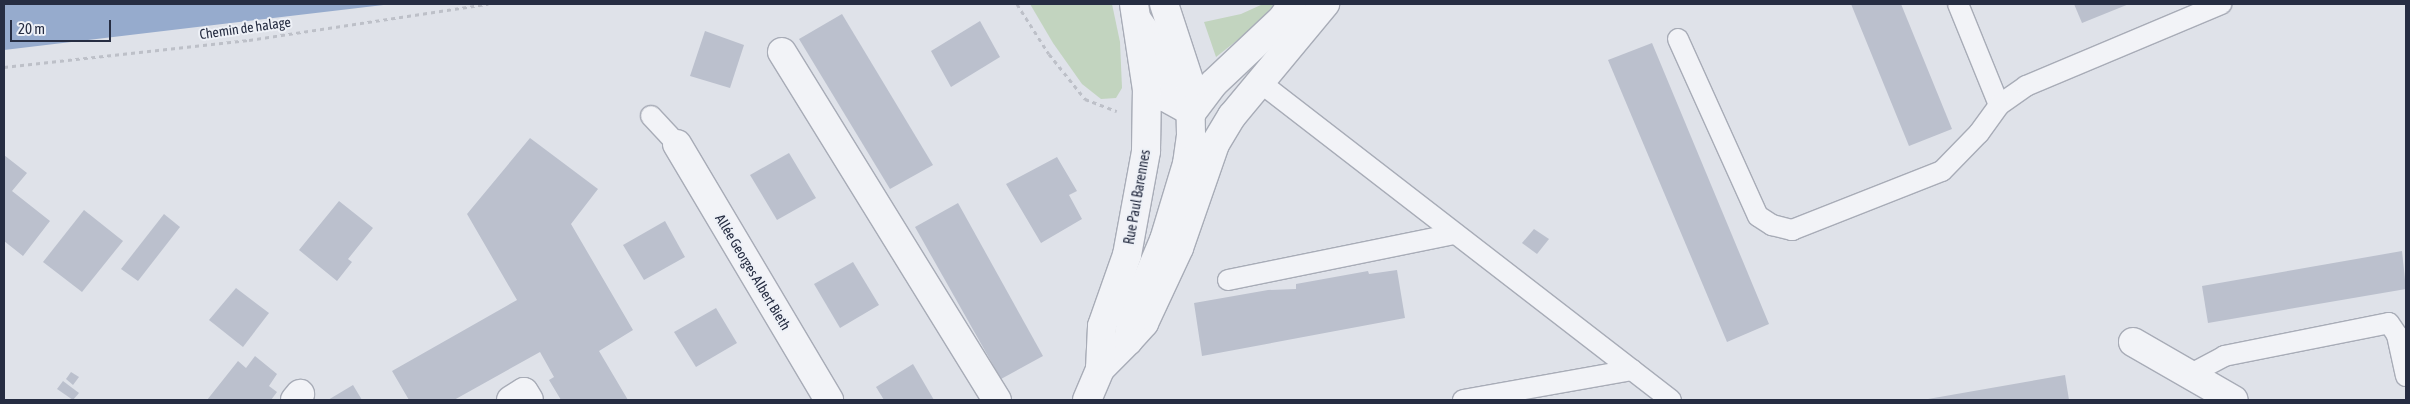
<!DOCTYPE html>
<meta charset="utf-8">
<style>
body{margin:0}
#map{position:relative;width:2410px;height:404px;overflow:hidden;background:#dfe2e9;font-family:"Asap Condensed",sans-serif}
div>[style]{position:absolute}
.green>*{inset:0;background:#c2d4bf}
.water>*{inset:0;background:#96abcd}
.building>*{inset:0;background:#bbc0cd}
.path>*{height:3px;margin-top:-1.5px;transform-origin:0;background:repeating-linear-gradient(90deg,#bdc0c8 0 4px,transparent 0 8px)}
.roads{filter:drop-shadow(1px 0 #a8acb7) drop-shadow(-1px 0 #a8acb7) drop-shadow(0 1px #a8acb7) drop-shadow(0 -1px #a8acb7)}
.service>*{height:20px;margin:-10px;padding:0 10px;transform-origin:10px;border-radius:10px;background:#f2f3f7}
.minor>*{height:28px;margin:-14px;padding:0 14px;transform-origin:14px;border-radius:14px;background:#f2f3f7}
.tertiary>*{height:28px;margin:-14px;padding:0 14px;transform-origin:14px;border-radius:14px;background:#f2f3f7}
span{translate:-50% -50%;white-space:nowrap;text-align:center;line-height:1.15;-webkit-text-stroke:4px #eef1f7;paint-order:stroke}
.street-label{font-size:14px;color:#262d42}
.frame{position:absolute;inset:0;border:5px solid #262d42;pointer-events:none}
.scale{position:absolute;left:10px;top:20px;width:101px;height:22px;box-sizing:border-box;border:2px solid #262d42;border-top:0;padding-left:6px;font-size:15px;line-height:18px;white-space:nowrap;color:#262d42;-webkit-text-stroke:4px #eef1f7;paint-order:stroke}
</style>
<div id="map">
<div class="green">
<i style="clip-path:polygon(1030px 4px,1112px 4px,1120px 42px,1122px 88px,1116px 98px,1101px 99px,1082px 84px,1053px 43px)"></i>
<i style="clip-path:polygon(1263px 4px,1274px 4px,1258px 24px,1216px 57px,1204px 22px,1241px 14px)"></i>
</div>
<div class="water">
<i style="clip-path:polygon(4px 4px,392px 4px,4px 50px)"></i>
</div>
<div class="building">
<i style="clip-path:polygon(1851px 4px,1901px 4px,1952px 129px,1909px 146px)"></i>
<i style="clip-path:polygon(2074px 4px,2129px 4px,2082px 23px)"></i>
<i style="clip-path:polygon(842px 14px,933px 165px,890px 189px,799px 39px)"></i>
<i style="clip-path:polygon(980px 21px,1000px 57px,951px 87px,931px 51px)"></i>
<i style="clip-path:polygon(705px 31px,744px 45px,730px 88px,690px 76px)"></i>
<i style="clip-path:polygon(1652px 43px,1769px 324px,1727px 342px,1608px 60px)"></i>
<i style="clip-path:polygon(530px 138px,598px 189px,571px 224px,633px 330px,599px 351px,628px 400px,561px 400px,549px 380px,554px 377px,540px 352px,454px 400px,409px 400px,392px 371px,517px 300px,467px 214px)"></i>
<i style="clip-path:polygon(789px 153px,816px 198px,777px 220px,750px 175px)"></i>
<i style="clip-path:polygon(4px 155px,27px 173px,12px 191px,50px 221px,23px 256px,4px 241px)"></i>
<i style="clip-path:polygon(1057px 157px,1077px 191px,1069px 195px,1082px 219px,1041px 243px,1006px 184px)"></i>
<i style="clip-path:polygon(339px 201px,373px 228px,348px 259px,352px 262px,337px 281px,299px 250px)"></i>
<i style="clip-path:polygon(958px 203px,1043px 356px,1001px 379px,915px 227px)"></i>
<i style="clip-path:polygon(84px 210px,123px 241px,82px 292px,43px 262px)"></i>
<i style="clip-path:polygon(164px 214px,180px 227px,138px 281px,121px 269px)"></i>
<i style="clip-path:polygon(665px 221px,685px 257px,644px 280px,623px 245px)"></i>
<i style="clip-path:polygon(1534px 229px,1549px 239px,1537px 254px,1522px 243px)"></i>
<i style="clip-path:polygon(2402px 251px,2406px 289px,2208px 323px,2202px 286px)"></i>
<i style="clip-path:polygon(853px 262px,879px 305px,840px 328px,814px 284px)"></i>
<i style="clip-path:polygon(1397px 270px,1405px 318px,1202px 356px,1194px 303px,1268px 290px,1296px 289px,1296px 284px,1368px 271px,1369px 274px)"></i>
<i style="clip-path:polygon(236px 288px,269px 313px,243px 347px,209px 320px)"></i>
<i style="clip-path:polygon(716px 308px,737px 343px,696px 367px,674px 332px)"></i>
<i style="clip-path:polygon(255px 356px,277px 374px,269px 386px,277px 392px,271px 400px,207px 400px,238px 361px,246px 368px)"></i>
<i style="clip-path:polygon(913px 364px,934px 400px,884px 400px,876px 387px)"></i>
<i style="clip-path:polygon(71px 372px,79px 377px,73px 385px,66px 379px)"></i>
<i style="clip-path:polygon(2065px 375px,2069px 400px,1928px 400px,1928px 399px)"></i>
<i style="clip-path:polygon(63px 381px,79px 393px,73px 400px,57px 389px)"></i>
<i style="clip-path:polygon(353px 385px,362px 400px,328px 400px)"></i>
</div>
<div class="path">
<i style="left:1017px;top:4px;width:59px;rotate:57.4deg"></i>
<i style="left:1049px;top:54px;width:58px;rotate:51.3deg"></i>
<i style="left:1085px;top:99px;width:34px;rotate:21deg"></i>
<i style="left:4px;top:67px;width:246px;rotate:-6.3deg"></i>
<i style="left:249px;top:40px;width:242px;rotate:-8.6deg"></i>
</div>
<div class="roads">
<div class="service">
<i style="left:1958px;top:4px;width:109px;rotate:67.9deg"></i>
<i style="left:1678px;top:39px;width:194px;rotate:65.7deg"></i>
<i style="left:1758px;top:216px;width:17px;rotate:33deg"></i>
<i style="left:1772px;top:225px;width:21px;rotate:14deg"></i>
<i style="left:1792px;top:230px;width:161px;rotate:-21.5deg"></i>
<i style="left:1942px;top:171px;width:53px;rotate:-45.8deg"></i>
<i style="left:1979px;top:133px;width:34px;rotate:-54deg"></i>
<i style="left:1999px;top:105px;width:33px;rotate:-35deg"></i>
<i style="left:2026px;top:86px;width:212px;rotate:-22.8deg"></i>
<i style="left:1261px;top:83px;width:518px;rotate:37.71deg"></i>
<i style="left:651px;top:116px;width:38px;rotate:47deg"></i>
<i style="left:1228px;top:280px;width:232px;rotate:-11.5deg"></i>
<i style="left:2189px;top:375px;width:40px;rotate:-28deg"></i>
<i style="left:2224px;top:356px;width:168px;rotate:-11.3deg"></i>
<i style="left:2389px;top:323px;width:14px;rotate:56deg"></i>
<i style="left:2397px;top:335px;width:42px;rotate:77.6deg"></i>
<i style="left:1463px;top:400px;width:172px;rotate:-10.1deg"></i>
</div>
<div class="minor">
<i style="left:1138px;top:21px;width:32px;rotate:55deg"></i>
<i style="left:1156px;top:47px;width:51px;rotate:79.8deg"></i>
<i style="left:1165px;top:97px;width:31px;rotate:29deg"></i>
<i style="left:782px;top:52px;width:409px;rotate:58.3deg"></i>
<i style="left:1192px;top:112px;width:36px;rotate:-53deg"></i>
<i style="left:1214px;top:83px;width:93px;rotate:-43.3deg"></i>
<i style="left:1282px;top:19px;width:18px;rotate:-56deg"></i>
<i style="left:677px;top:144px;width:298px;rotate:59.3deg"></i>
<i style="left:1128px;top:341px;width:24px;rotate:-48deg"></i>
<i style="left:1144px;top:323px;width:83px;rotate:-65deg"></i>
<i style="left:1179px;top:248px;width:110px;rotate:-70.9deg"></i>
<i style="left:1215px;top:144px;width:33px;rotate:-59deg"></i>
<i style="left:1232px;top:116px;width:146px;rotate:-50.3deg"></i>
<i style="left:2133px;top:342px;width:116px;rotate:29.9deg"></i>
<i style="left:295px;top:400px;width:8px;rotate:-50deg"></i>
<i style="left:511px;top:400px;width:15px;rotate:-32deg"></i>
<i style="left:524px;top:392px;width:9px;rotate:58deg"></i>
</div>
<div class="tertiary">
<i style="left:1100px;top:369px;width:40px;rotate:-45deg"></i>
<i style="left:1128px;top:341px;width:26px;rotate:-81deg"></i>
<i style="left:1132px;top:315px;width:82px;rotate:-66.9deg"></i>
<i style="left:1164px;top:240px;width:79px;rotate:-73.2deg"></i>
<i style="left:1187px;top:164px;width:29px;rotate:-82deg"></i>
<i style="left:1191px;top:135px;width:52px;rotate:-91.1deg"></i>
<i style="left:1190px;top:83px;width:83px;rotate:-108.2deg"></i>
<i style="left:1087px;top:400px;width:34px;rotate:-67deg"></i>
<i style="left:1100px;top:369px;width:43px;rotate:-87.3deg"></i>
<i style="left:1102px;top:326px;width:75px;rotate:-70.6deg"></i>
<i style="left:1127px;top:255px;width:106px;rotate:-79.6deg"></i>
<i style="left:1146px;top:151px;width:61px;rotate:-89.1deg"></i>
<i style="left:1147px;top:90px;width:87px;rotate:-98.6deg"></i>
</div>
</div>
<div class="street-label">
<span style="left:245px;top:28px;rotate:-8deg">Chemin de halage</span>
<span style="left:1137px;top:197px;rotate:-80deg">Rue Paul Barennes</span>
<span style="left:753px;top:272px;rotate:59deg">Allée Georges Albert Bieth</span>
</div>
<div class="frame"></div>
<div class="scale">20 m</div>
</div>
